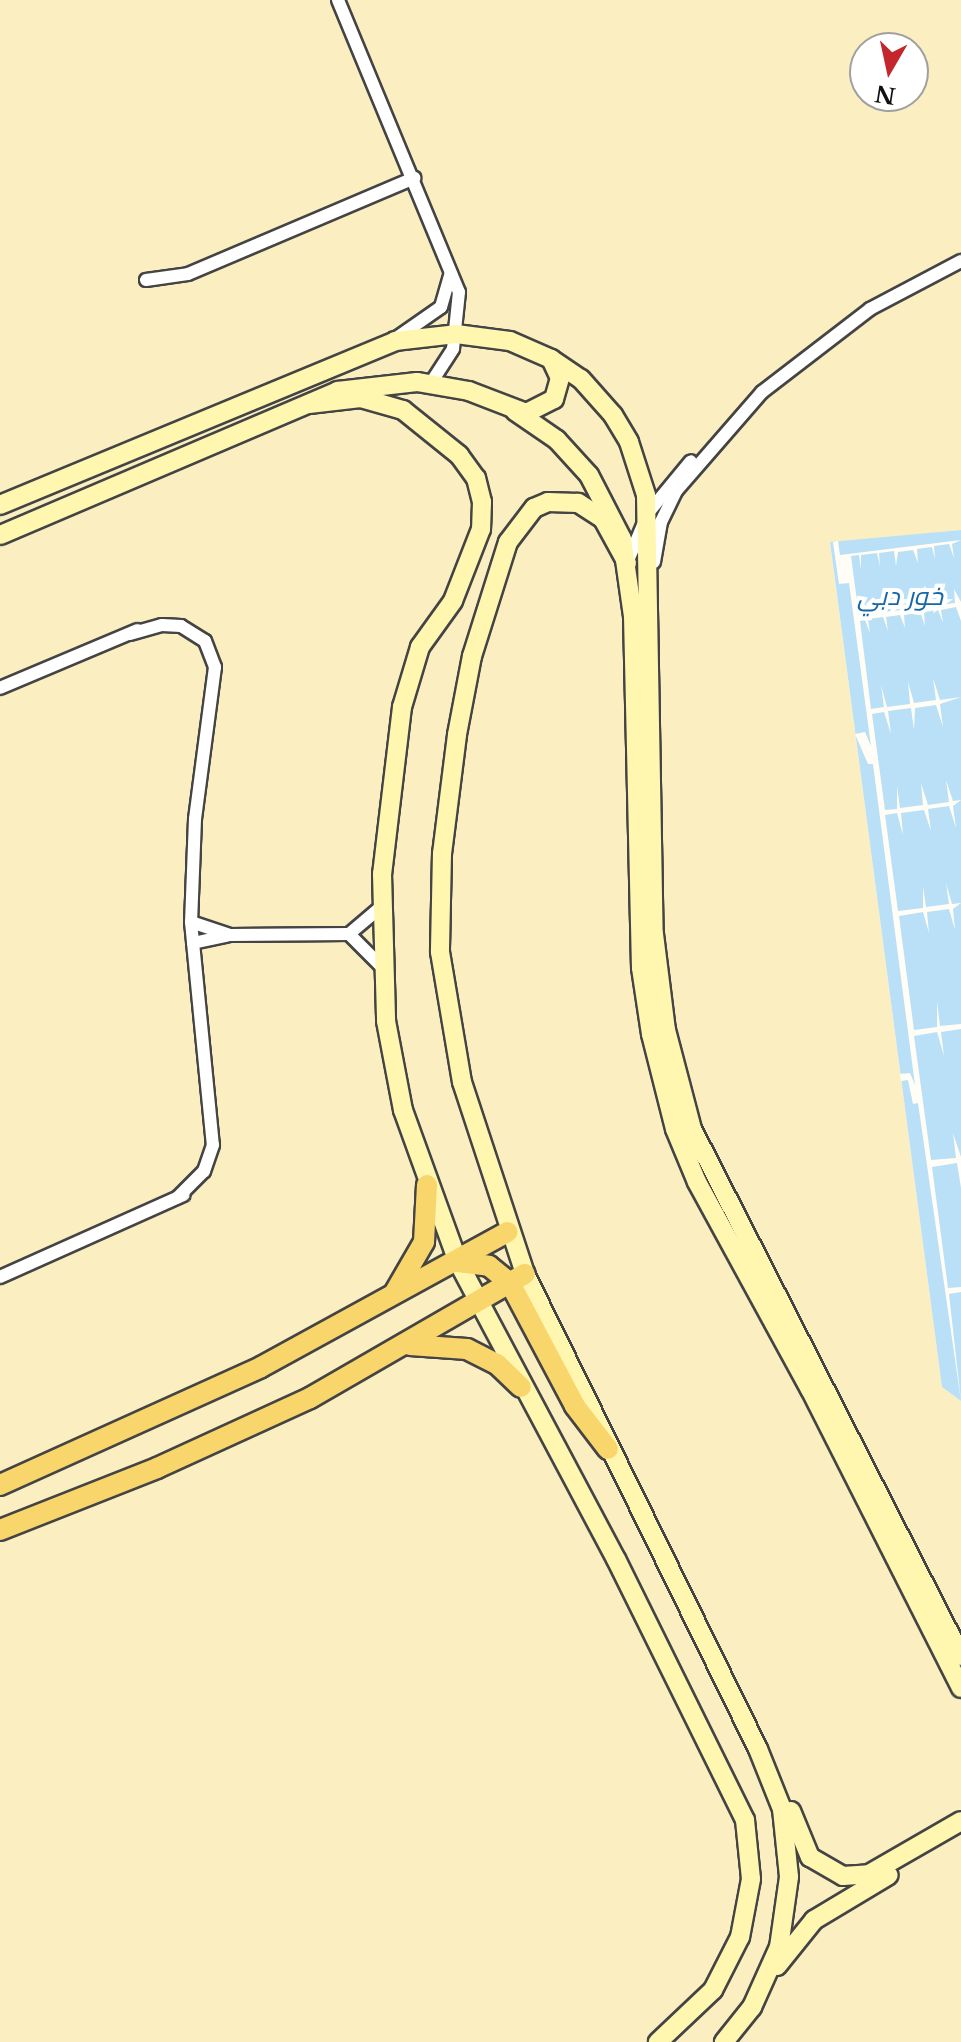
<!DOCTYPE html>
<meta charset="utf-8">
<style>
body{margin:0}
#map{position:relative;width:961px;height:2042px;overflow:hidden;background:#fffdf5;font-family:"Libre Baskerville",Cairo,serif}
div>[style]{position:absolute}
.sand>*{inset:0;background:#fbeec1}
.water>*{inset:0;background:#b9e0f7}
.pier>*{inset:0;background:#fffdf5}
.roads{filter:drop-shadow(2px 0 #444) drop-shadow(-2px 0 #444) drop-shadow(0 2px #444) drop-shadow(0 -2px #444)}
.minor>*{height:12px;margin:-6px;padding:0 6px;transform-origin:6px;border-radius:6px;background:#fff}
.secondary>*{height:18px;margin:-9px;padding:0 9px;transform-origin:9px;border-radius:9px;background:#fff6b0}
.primary>*{height:20px;margin:-10px;padding:0 10px;transform-origin:10px;border-radius:10px;background:#f9d66b}
span{translate:-50% -50%;white-space:nowrap;text-align:center;line-height:1.15;-webkit-text-stroke:8px #fff;paint-order:stroke}
.water-label{font-size:26px;color:#1768a6;font-style:italic}
.north{position:absolute;left:849px;top:32px;width:80px;height:80px;box-sizing:border-box;background:#fff;border:2px solid #a0a0a0;border-radius:50%;rotate:189deg;font-size:22px;font-weight:700;line-height:32px;text-align:center;color:#111}
.north::after{content:'';display:block;margin:auto;width:28px;height:36px;background:#c4262e;clip-path:polygon(50% 0,100% 100%,50% 72%,0 100%)}
</style>
<div id="map">
<div class="sand">
<i style="clip-path:polygon(evenodd,0 0,961px 0,961px 530px,830px 543px,942px 1387px,961px 1401px,961px 2042px,0 2042px,0 0,865px 48px,913px 48px,913px 96px,865px 96px,865px 48px)"></i>
</div>
<div class="water">
<i style="clip-path:polygon(961px 530px,961px 1401px,942px 1387px,830px 542px)"></i>
</div>
<div class="pier">
<i style="clip-path:polygon(961px 540px,952px 544px,954px 558px,949px 544px,934px 546px,935px 560px,932px 547px,917px 549px,918px 563px,913px 550px,898px 552px,896px 566px,894px 551px,879px 553px,880px 567px,877px 553px,861px 555px,861px 570px,859px 555px,851px 556px,859px 616px,865px 615px,863px 601px,868px 615px,882px 612px,881px 599px,885px 612px,900px 610px,901px 596px,903px 610px,920px 607px,918px 594px,923px 607px,937px 605px,936px 591px,940px 605px,955px 603px,954px 589px,961px 602px,961px 621px,956px 607px,941px 610px,943px 623px,938px 610px,924px 612px,925px 626px,920px 612px,904px 615px,905px 628px,900px 615px,886px 617px,888px 631px,883px 617px,868px 619px,870px 633px,865px 620px,860px 621px,871px 709px,884px 707px,881px 685px,887px 707px,910px 704px,908px 682px,914px 703px,936px 700px,933px 678px,940px 700px,961px 697px,940px 704px,943px 727px,936px 705px,915px 708px,914px 730px,911px 708px,888px 711px,891px 734px,884px 712px,872px 714px,885px 810px,897px 809px,897px 786px,900px 808px,923px 805px,921px 783px,928px 805px,949px 802px,946px 780px,953px 801px,961px 800px,953px 806px,956px 828px,949px 806px,928px 809px,931px 831px,924px 810px,901px 813px,903px 835px,897px 813px,885px 815px,898px 911px,923px 908px,923px 886px,926px 907px,949px 904px,946px 883px,952px 904px,961px 903px,953px 909px,955px 930px,949px 909px,927px 912px,929px 933px,923px 912px,899px 916px,914px 1030px,937px 1027px,937px 1001px,940px 1026px,961px 1024px,961px 1029px,941px 1032px,944px 1056px,937px 1032px,914px 1036px,931px 1160px,956px 1158px,953px 1133px,961px 1157px,961px 1188px,957px 1163px,932px 1167px,948px 1288px,961px 1287px,961px 1292px,949px 1294px,961px 1401px,918px 1103px,913px 1104px,908px 1080px,901px 1081px,900px 1074px,910px 1073px,915px 1085px,873px 764px,868px 764px,855px 734px,865px 732px,871px 746px,849px 583px,839px 584px,833px 542px,838px 541px,840px 555px)"></i>
</div>
<div class="roads">
<div class="minor">
<i style="left:338px;top:0;width:316px;rotate:67.5deg"></i>
<i style="left:459px;top:292px;width:57px;rotate:96deg"></i>
<i style="left:453px;top:349px;width:40px;rotate:122.9deg"></i>
<i style="left:146px;top:280px;width:42px;rotate:-8.1deg"></i>
<i style="left:188px;top:274px;width:246px;rotate:-23deg"></i>
<i style="left:398px;top:337px;width:52px;rotate:-34.9deg"></i>
<i style="left:441px;top:307px;width:35px;rotate:-74deg"></i>
<i style="left:654px;top:562px;width:41px;rotate:-80.1deg"></i>
<i style="left:661px;top:522px;width:34px;rotate:-64deg"></i>
<i style="left:676px;top:491px;width:131px;rotate:-49deg"></i>
<i style="left:762px;top:392px;width:136px;rotate:-37.5deg"></i>
<i style="left:870px;top:309px;width:103px;rotate:-27.8deg"></i>
<i style="left:627px;top:563px;width:54px;rotate:-67.2deg"></i>
<i style="left:648px;top:513px;width:67px;rotate:-50.4deg"></i>
<i style="left:130px;top:634px;width:33px;rotate:-16deg"></i>
<i style="left:162px;top:625px;width:19px;rotate:3deg"></i>
<i style="left:181px;top:626px;width:28px;rotate:32deg"></i>
<i style="left:205px;top:641px;width:28px;rotate:69deg"></i>
<i style="left:215px;top:667px;width:153px;rotate:97.5deg"></i>
<i style="left:195px;top:819px;width:103px;rotate:92.2deg"></i>
<i style="left:191px;top:922px;width:224px;rotate:84.4deg"></i>
<i style="left:213px;top:1145px;width:28px;rotate:109deg"></i>
<i style="left:204px;top:1171px;width:37px;rotate:135deg"></i>
<i style="left:0;top:688px;width:149px;rotate:-22.9deg"></i>
<i style="left:191px;top:922px;width:41px;rotate:18.4deg"></i>
<i style="left:230px;top:935px;width:119px;rotate:-0.5deg"></i>
<i style="left:349px;top:934px;width:42px;rotate:-40.2deg"></i>
<i style="left:349px;top:934px;width:47px;rotate:45deg"></i>
<i style="left:193px;top:943px;width:35px;rotate:-12deg"></i>
<i style="left:0;top:1277px;width:201px;rotate:-24.1deg"></i>
</div>
<div class="secondary">
<i style="left:551px;top:359px;width:36px;rotate:34deg"></i>
<i style="left:581px;top:379px;width:48px;rotate:48.4deg"></i>
<i style="left:613px;top:415px;width:31px;rotate:59deg"></i>
<i style="left:629px;top:442px;width:56px;rotate:72.2deg"></i>
<i style="left:646px;top:495px;width:439px;rotate:89deg"></i>
<i style="left:654px;top:934px;width:97px;rotate:82.9deg"></i>
<i style="left:666px;top:1030px;width:102px;rotate:75.3deg"></i>
<i style="left:692px;top:1129px;width:592px;rotate:62.96deg"></i>
<i style="left:309px;top:404px;width:52px;rotate:-6.6deg"></i>
<i style="left:361px;top:398px;width:44px;rotate:15.9deg"></i>
<i style="left:403px;top:410px;width:72px;rotate:38.8deg"></i>
<i style="left:459px;top:455px;width:29px;rotate:54deg"></i>
<i style="left:476px;top:478px;width:25px;rotate:76deg"></i>
<i style="left:482px;top:502px;width:27px;rotate:92deg"></i>
<i style="left:481px;top:529px;width:77px;rotate:111.3deg"></i>
<i style="left:453px;top:601px;width:57px;rotate:125.7deg"></i>
<i style="left:420px;top:647px;width:63px;rotate:106.7deg"></i>
<i style="left:402px;top:707px;width:168px;rotate:96.8deg"></i>
<i style="left:382px;top:874px;width:147px;rotate:88.4deg"></i>
<i style="left:386px;top:1021px;width:91px;rotate:79.2deg"></i>
<i style="left:403px;top:1110px;width:162px;rotate:70.1deg"></i>
<i style="left:458px;top:1262px;width:336px;rotate:62deg"></i>
<i style="left:616px;top:1559px;width:291px;rotate:63.7deg"></i>
<i style="left:745px;top:1820px;width:59px;rotate:84.2deg"></i>
<i style="left:751px;top:1879px;width:59px;rotate:100.7deg"></i>
<i style="left:740px;top:1937px;width:59px;rotate:117deg"></i>
<i style="left:713px;top:1990px;width:76px;rotate:136.6deg"></i>
<i style="left:515px;top:411px;width:51px;rotate:34.6deg"></i>
<i style="left:557px;top:440px;width:47px;rotate:47.6deg"></i>
<i style="left:589px;top:475px;width:72px;rotate:62.7deg"></i>
<i style="left:622px;top:539px;width:78px;rotate:81.9deg"></i>
<i style="left:633px;top:616px;width:352px;rotate:88.7deg"></i>
<i style="left:641px;top:968px;width:67px;rotate:81.4deg"></i>
<i style="left:651px;top:1034px;width:98px;rotate:75.8deg"></i>
<i style="left:675px;top:1129px;width:57px;rotate:67.5deg"></i>
<i style="left:697px;top:1182px;width:236px;rotate:61.4deg"></i>
<i style="left:810px;top:1389px;width:335px;rotate:63.2deg"></i>
<i style="left:0;top:505px;width:428px;rotate:-22.5deg"></i>
<i style="left:395px;top:341px;width:61px;rotate:-6.5deg"></i>
<i style="left:456px;top:334px;width:54px;rotate:7.4deg"></i>
<i style="left:510px;top:341px;width:45px;rotate:23.7deg"></i>
<i style="left:551px;top:359px;width:21px;rotate:65deg"></i>
<i style="left:560px;top:378px;width:22px;rotate:106deg"></i>
<i style="left:554px;top:399px;width:31px;rotate:153deg"></i>
<i style="left:526px;top:413px;width:61px;rotate:-158.9deg"></i>
<i style="left:469px;top:391px;width:53px;rotate:-170.2deg"></i>
<i style="left:417px;top:382px;width:80px;rotate:173.5deg"></i>
<i style="left:338px;top:391px;width:367px;rotate:156.9deg"></i>
<i style="left:627px;top:563px;width:50px;rotate:-118.6deg"></i>
<i style="left:603px;top:519px;width:30px;rotate:-147deg"></i>
<i style="left:578px;top:503px;width:30px;rotate:-178deg"></i>
<i style="left:548px;top:502px;width:15px;rotate:157deg"></i>
<i style="left:534px;top:508px;width:43px;rotate:127.4deg"></i>
<i style="left:508px;top:542px;width:120px;rotate:107.5deg"></i>
<i style="left:472px;top:656px;width:80px;rotate:100.8deg"></i>
<i style="left:457px;top:735px;width:119px;rotate:97.2deg"></i>
<i style="left:442px;top:853px;width:99px;rotate:91.2deg"></i>
<i style="left:440px;top:952px;width:132px;rotate:80.4deg"></i>
<i style="left:462px;top:1082px;width:202px;rotate:71.8deg"></i>
<i style="left:525px;top:1274px;width:529px;rotate:63.87deg"></i>
<i style="left:758px;top:1749px;width:65px;rotate:68.2deg"></i>
<i style="left:782px;top:1809px;width:68px;rotate:84.1deg"></i>
<i style="left:789px;top:1877px;width:71px;rotate:98.1deg"></i>
<i style="left:779px;top:1947px;width:66px;rotate:114.2deg"></i>
<i style="left:752px;top:2007px;width:45px;rotate:128.7deg"></i>
<i style="left:791px;top:1811px;width:50px;rotate:67.6deg"></i>
<i style="left:810px;top:1857px;width:38px;rotate:30deg"></i>
<i style="left:843px;top:1876px;width:26px;rotate:-4deg"></i>
<i style="left:869px;top:1874px;width:106px;rotate:-29.9deg"></i>
<i style="left:777px;top:1966px;width:59px;rotate:-51.2deg"></i>
<i style="left:814px;top:1920px;width:87px;rotate:-31deg"></i>
</div>
<div class="primary">
<i style="left:458px;top:1262px;width:31px;rotate:7deg"></i>
<i style="left:489px;top:1266px;width:27px;rotate:39deg"></i>
<i style="left:510px;top:1283px;width:139px;rotate:62.1deg"></i>
<i style="left:575px;top:1406px;width:54px;rotate:52.5deg"></i>
<i style="left:395px;top:1292px;width:58px;rotate:-59.9deg"></i>
<i style="left:424px;top:1242px;width:57px;rotate:-87deg"></i>
<i style="left:410px;top:1345px;width:57px;rotate:4deg"></i>
<i style="left:467px;top:1349px;width:34px;rotate:27deg"></i>
<i style="left:497px;top:1364px;width:33px;rotate:44deg"></i>
<i style="left:0;top:1485px;width:286px;rotate:-24.3deg"></i>
<i style="left:261px;top:1367px;width:281px;rotate:-28.7deg"></i>
<i style="left:0;top:1530px;width:169px;rotate:-21.5deg"></i>
<i style="left:157px;top:1468px;width:168px;rotate:-24.6deg"></i>
<i style="left:310px;top:1398px;width:248px;rotate:-30deg"></i>
</div>
</div>
<div class="water-label">
<span style="left:900px;top:597px">خور دبي</span>
</div>
<div class="north">N</div>
</div>
